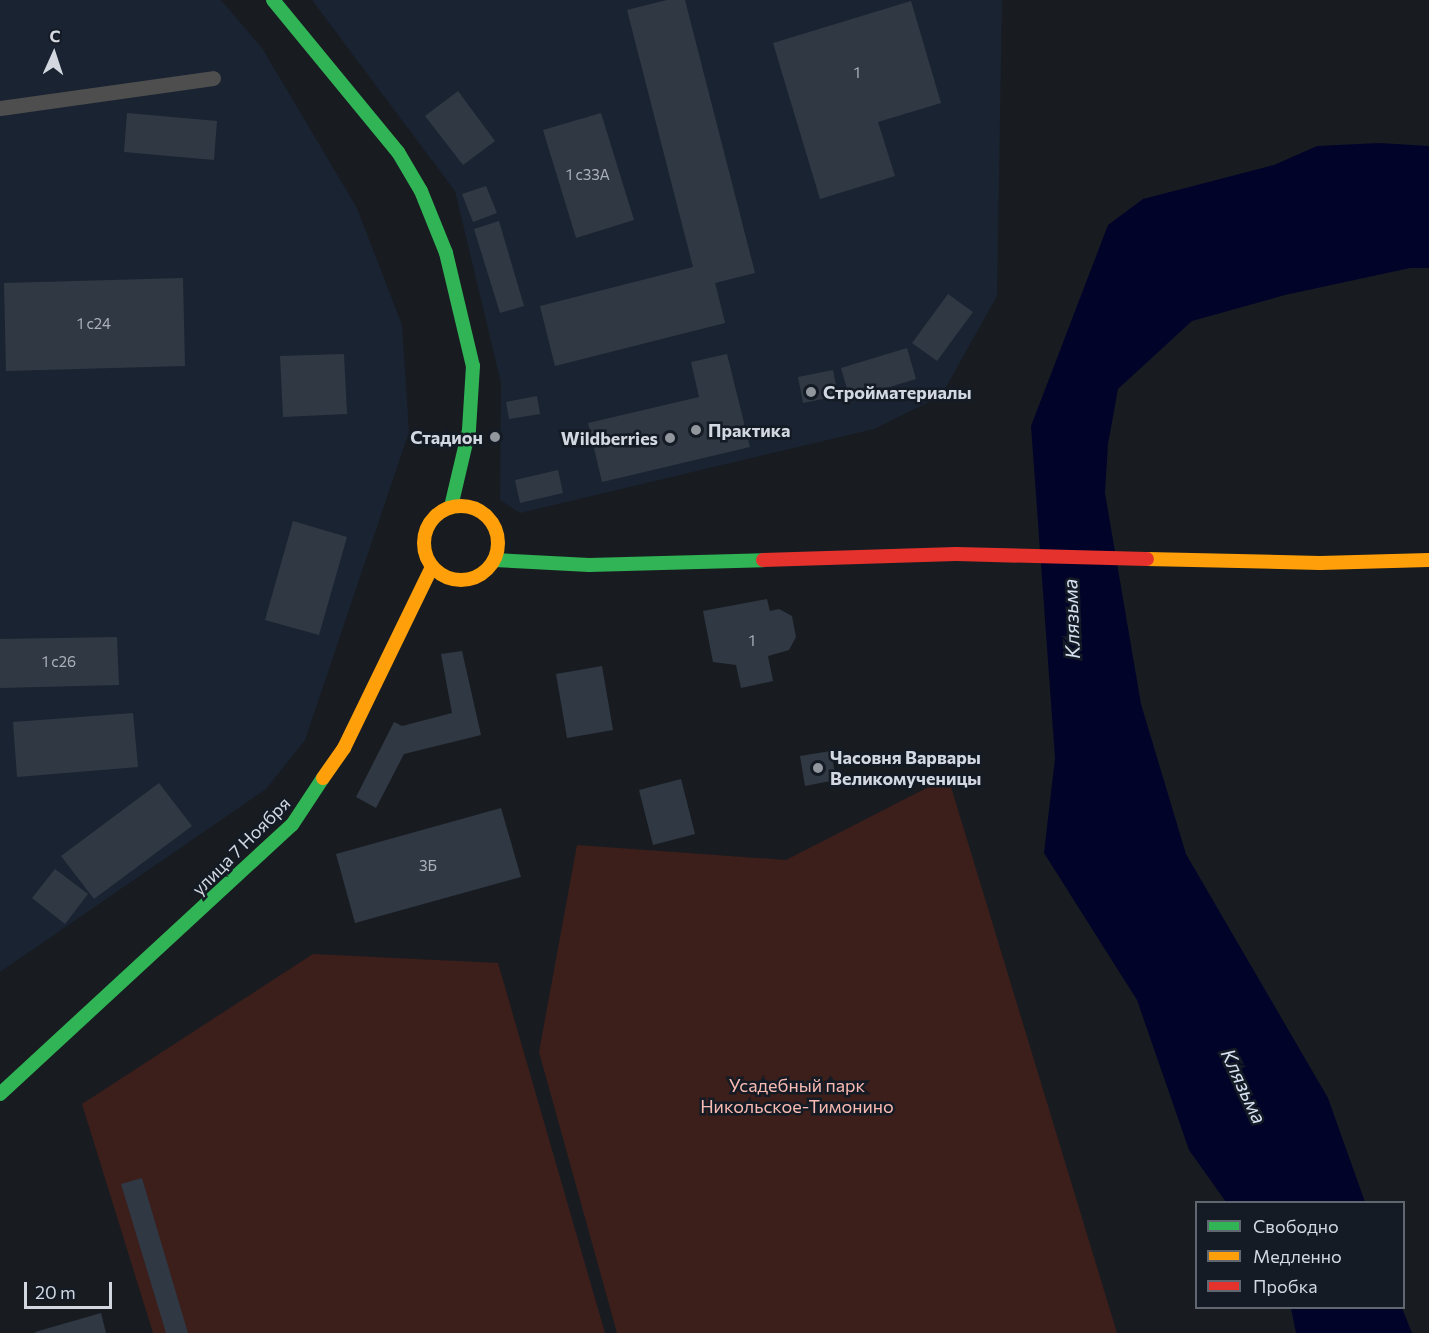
<!DOCTYPE html>
<meta charset="utf-8">
<style>
body{margin:0}
#map{position:relative;width:1429px;height:1333px;overflow:hidden;background:#181c21;font-family:Commissioner,sans-serif}
div>[style]{position:absolute}
.built>*{inset:0;background:#1a2331}
.green>*{inset:0;background:#3c1e1b}
.water>*{inset:0;background:#020329}
.building>*{inset:0;background:#303843}
.lane>*{height:15px;margin:-7.5px;padding:0 7.5px;transform-origin:7.5px;border-radius:7.5px;background:#4f4e4e}
.fast>*{height:14px;margin:-7px;padding:0 7px;transform-origin:7px;border-radius:7px;background:#30b455}
.slow>*{height:14px;margin:-7px;padding:0 7px;transform-origin:7px;border-radius:7px;background:#ff9f0a}
.slow>.ring{margin:-7px;padding:0;box-sizing:content-box;background:none;border:14px solid #ff9f0a;border-radius:50%}
.jam>*{height:14px;margin:-7px;padding:0 7px;transform-origin:7px;border-radius:7px;background:#e5322d}
.dots>*{width:16px;height:16px;translate:-50% -50%;box-sizing:border-box;border:3px solid #141b25;border-radius:50%}
span{translate:-50% -50%;white-space:nowrap;text-align:center;line-height:1.15;-webkit-text-stroke:5px #141b25;paint-order:stroke}
.number-label{font-size:15px;color:#aab0b9}
.number-label span{-webkit-text-stroke-width:0}
.poi-label{font-size:18px;color:#d3d8e0;font-weight:700}
.left{translate:0 -50%;text-align:left}
.right{translate:-100% -50%;text-align:right}
.street-label{font-size:18px;color:#d3d8e0}
.park-label{font-size:18px;color:#f9bab1}
.water-label{font-size:20px;color:#d6e1f1;font-style:italic}
.legend{position:absolute;left:1195px;top:1201px;width:210px;height:108px;box-sizing:border-box;background:#141b25;border:2px solid #606770;margin:0;padding:8px 10px;list-style:none;font-size:18px;color:#d3d8e0}
.legend li{display:flex;align-items:center;gap:12px;height:30px}
.legend b{width:30px;border:2px solid #606770}
.north{position:absolute;left:24px;top:24px;width:60px;height:60px;-webkit-text-stroke:4px #141b25;paint-order:stroke;rotate:3deg;font-size:16px;font-weight:700;line-height:24px;text-align:center;color:#d3d8e0}
.north::after{content:'';display:block;margin:auto;width:21px;height:27px;background:#d3d8e0;clip-path:polygon(50% 0,100% 100%,50% 72%,0 100%)}
.scale{position:absolute;left:24px;top:1282px;width:88px;height:27px;box-sizing:border-box;border:3px solid #d3d8e0;border-top:0;padding-left:8px;font-size:18px;line-height:21px;white-space:nowrap;color:#d3d8e0;-webkit-text-stroke:4px #141b25;paint-order:stroke}
</style>
<div id="map">
<div class="built">
<i style="clip-path:polygon(0 0,221px 0,262px 48px,357px 208px,402px 325px,409px 432px,305px 740px,266px 789px,0 972px)"></i>
<i style="clip-path:polygon(312px 0,1002px 0,997px 296px,941px 396px,874px 429px,520px 513px,500px 500px,501px 383px,455px 191px)"></i>
</div>
<div class="green">
<i style="clip-path:polygon(948px 777px,1117px 1333px,617px 1333px,539px 1052px,577px 845px,786px 860px)"></i>
<i style="clip-path:polygon(313px 954px,498px 963px,605px 1333px,153px 1333px,82px 1104px)"></i>
</div>
<div class="water">
<i style="clip-path:polygon(1379px 143px,1429px 146px,1429px 268px,1410px 268px,1285px 295px,1192px 321px,1118px 389px,1108px 444px,1105px 493px,1141px 704px,1186px 854px,1328px 1098px,1365px 1202px,1226px 1202px,1189px 1150px,1137px 1000px,1044px 853px,1055px 758px,1031px 426px,1108px 225px,1143px 199px,1274px 165px,1317px 146px)"></i>
<i style="clip-path:polygon(1291px 1308px,1402px 1308px,1412px 1333px,1296px 1333px)"></i>
</div>
<div class="building">
<i style="clip-path:polygon(667px 0,685px 0,755px 273px,715px 283px,725px 323px,555px 366px,540px 306px,693px 267px,627px 10px)"></i>
<i style="clip-path:polygon(911px 1px,941px 103px,878px 122px,895px 176px,820px 199px,773px 43px)"></i>
<i style="clip-path:polygon(458px 91px,495px 141px,463px 165px,425px 116px)"></i>
<i style="clip-path:polygon(127px 113px,217px 121px,214px 160px,124px 152px)"></i>
<i style="clip-path:polygon(601px 113px,634px 220px,576px 238px,543px 130px)"></i>
<i style="clip-path:polygon(486px 186px,497px 213px,473px 222px,462px 194px)"></i>
<i style="clip-path:polygon(499px 221px,524px 306px,500px 313px,474px 229px)"></i>
<i style="clip-path:polygon(183px 278px,185px 366px,6px 371px,4px 283px)"></i>
<i style="clip-path:polygon(948px 294px,973px 312px,937px 361px,912px 343px)"></i>
<i style="clip-path:polygon(907px 348px,916px 379px,850px 399px,841px 368px)"></i>
<i style="clip-path:polygon(344px 354px,347px 414px,283px 417px,280px 356px)"></i>
<i style="clip-path:polygon(727px 354px,750px 447px,602px 482px,588px 423px,699px 397px,691px 362px)"></i>
<i style="clip-path:polygon(833px 370px,838px 396px,803px 403px,798px 377px)"></i>
<i style="clip-path:polygon(537px 396px,540px 414px,509px 419px,506px 402px)"></i>
<i style="clip-path:polygon(558px 470px,563px 493px,520px 503px,515px 480px)"></i>
<i style="clip-path:polygon(293px 521px,347px 537px,319px 635px,265px 620px)"></i>
<i style="clip-path:polygon(767px 599px,770px 611px,779px 609px,792px 616px,796px 637px,789px 650px,768px 656px,773px 681px,741px 688px,736px 665px,713px 662px,703px 611px)"></i>
<i style="clip-path:polygon(117px 637px,119px 685px,0 688px,0 639px)"></i>
<i style="clip-path:polygon(462px 651px,481px 735px,404px 754px,376px 808px,356px 797px,394px 722px,402px 726px,452px 713px,441px 654px)"></i>
<i style="clip-path:polygon(602px 666px,613px 730px,567px 738px,556px 674px)"></i>
<i style="clip-path:polygon(133px 713px,138px 767px,17px 777px,13px 722px)"></i>
<i style="clip-path:polygon(831px 751px,836px 780px,805px 786px,800px 756px)"></i>
<i style="clip-path:polygon(681px 779px,695px 834px,653px 845px,639px 790px)"></i>
<i style="clip-path:polygon(159px 783px,192px 826px,94px 899px,61px 856px)"></i>
<i style="clip-path:polygon(501px 808px,521px 877px,355px 923px,336px 854px)"></i>
<i style="clip-path:polygon(55px 869px,88px 894px,65px 924px,32px 898px)"></i>
<i style="clip-path:polygon(142px 1178px,188px 1333px,166px 1333px,121px 1184px)"></i>
<i style="clip-path:polygon(101px 1313px,106px 1333px,35px 1333px,35px 1332px)"></i>
</div>
<div class="lane">
<i style="left:0;top:108px;width:215px;rotate:-8deg"></i>
</div>
<div class="fast">
<i style="left:273px;top:0;width:197px;rotate:50.6deg"></i>
<i style="left:398px;top:152px;width:45px;rotate:59.5deg"></i>
<i style="left:421px;top:191px;width:67px;rotate:68deg"></i>
<i style="left:446px;top:253px;width:116px;rotate:76.6deg"></i>
<i style="left:473px;top:366px;width:64px;rotate:93.6deg"></i>
<i style="left:469px;top:430px;width:79px;rotate:103.2deg"></i>
<i style="left:494px;top:560px;width:95px;rotate:3deg"></i>
<i style="left:589px;top:565px;width:174px;rotate:-1.6deg"></i>
<i style="left:0;top:1094px;width:397px;rotate:-42.7deg"></i>
<i style="left:292px;top:825px;width:56px;rotate:-56.6deg"></i>
</div>
<div class="slow">
<i class="ring" style="left:424px;top:506px;width:60px;height:60px"></i>
<i style="left:1147px;top:559px;width:173px;rotate:1.3deg"></i>
<i style="left:1320px;top:563px;width:109px;rotate:-1.6deg"></i>
<i style="left:323px;top:778px;width:37px;rotate:-55deg"></i>
<i style="left:344px;top:748px;width:201px;rotate:-64.1deg"></i>
</div>
<div class="jam">
<i style="left:763px;top:560px;width:193px;rotate:-1.8deg"></i>
<i style="left:956px;top:554px;width:191px;rotate:1.5deg"></i>
</div>
<div class="dots">
<i style="left:811px;top:392px;background:#92969d"></i>
<i style="left:696px;top:430px;background:#92969d"></i>
<i style="left:495px;top:437px;background:#92969d"></i>
<i style="left:670px;top:438px;background:#92969d"></i>
<i style="left:818px;top:768px;background:#92969d"></i>
</div>
<div class="number-label">
<span style="left:857px;top:73px">1</span>
<span style="left:588px;top:175px">1 с33А</span>
<span style="left:94px;top:324px">1 с24</span>
<span style="left:752px;top:641px">1</span>
<span style="left:59px;top:662px">1 с26</span>
<span style="left:428px;top:866px">3Б</span>
</div>
<div class="poi-label">
<span class="left" style="left:823px;top:392px">Стройматериалы</span>
<span class="left" style="left:708px;top:430px">Практика</span>
<span class="right" style="left:483px;top:437px">Стадион</span>
<span class="right" style="left:658px;top:438px">Wildberries</span>
<span class="left" style="left:830px;top:768px">Часовня Варвары<br>Великомученицы</span>
</div>
<div class="street-label">
<span style="left:241px;top:846px;rotate:-45deg">улица 7 Ноября</span>
</div>
<div class="park-label">
<span style="left:797px;top:1096px">Усадебный парк<br>Никольское-Тимонино</span>
</div>
<div class="water-label">
<span style="left:1071px;top:619px;rotate:-92deg">Клязьма</span>
<span style="left:1244px;top:1086px;rotate:65deg">Клязьма</span>
</div>
<ul class="legend">
<li><b style="height:8px;background:#30b455"></b>Свободно</li>
<li><b style="height:8px;background:#ff9f0a"></b>Медленно</li>
<li><b style="height:8px;background:#e5322d"></b>Пробка</li>
</ul>
<div class="north">С</div>
<div class="scale">20 m</div>
</div>
